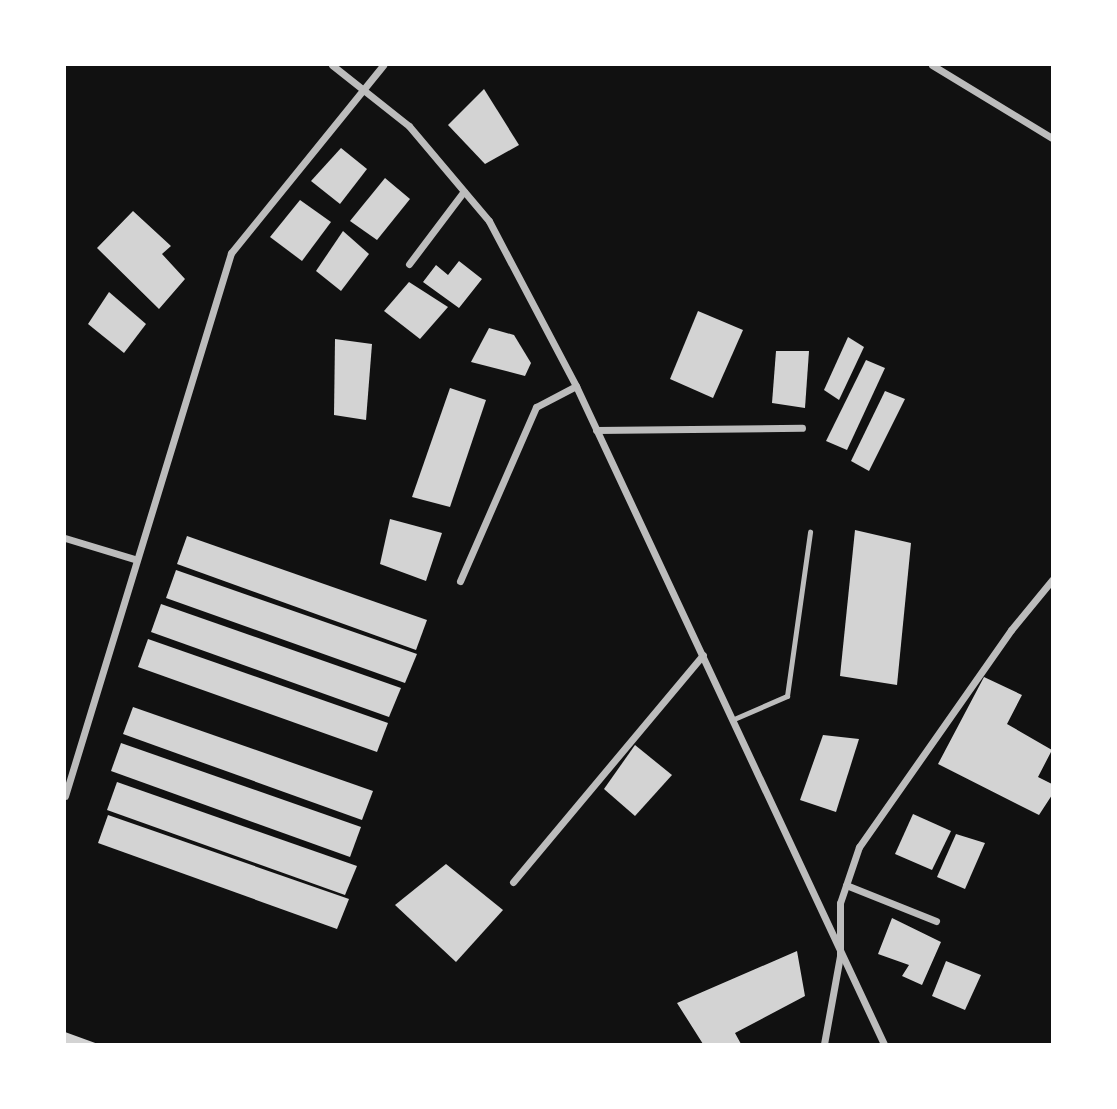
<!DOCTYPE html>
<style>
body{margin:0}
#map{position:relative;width:1117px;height:1109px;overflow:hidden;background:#111;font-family:Karla,sans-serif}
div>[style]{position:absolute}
.building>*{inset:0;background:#d3d3d3}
.service>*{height:5px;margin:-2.5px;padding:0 2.5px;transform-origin:2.5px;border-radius:2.5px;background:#bcbcbc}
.minor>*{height:7px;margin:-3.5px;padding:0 3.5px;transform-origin:3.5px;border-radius:3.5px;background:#bcbcbc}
span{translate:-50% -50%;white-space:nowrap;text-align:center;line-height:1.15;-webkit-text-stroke:7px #fff;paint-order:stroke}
.frame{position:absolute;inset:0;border:66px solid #fff;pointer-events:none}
</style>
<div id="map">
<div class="building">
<div style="clip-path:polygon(484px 89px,519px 145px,485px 164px,448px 125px)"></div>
<div style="clip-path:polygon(341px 148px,367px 169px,340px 204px,311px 181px)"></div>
<div style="clip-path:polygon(385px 178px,410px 199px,377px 240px,350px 221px)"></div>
<div style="clip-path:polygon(300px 200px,331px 222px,302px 261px,270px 237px)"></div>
<div style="clip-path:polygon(133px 211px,171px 246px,162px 254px,185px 279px,159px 309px,97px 248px)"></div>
<div style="clip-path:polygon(343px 231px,369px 254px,341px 291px,316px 271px)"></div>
<div style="clip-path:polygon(459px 261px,482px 279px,459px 308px,423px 282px,436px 265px,448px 275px)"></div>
<div style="clip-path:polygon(409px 282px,448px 307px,420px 339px,384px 311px)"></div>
<div style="clip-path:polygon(109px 292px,146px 324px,124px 353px,88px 324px)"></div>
<div style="clip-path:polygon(698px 311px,743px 330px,713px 398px,670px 379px)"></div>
<div style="clip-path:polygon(489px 328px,514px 335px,531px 363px,525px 376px,471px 362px)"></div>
<div style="clip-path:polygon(848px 337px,864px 347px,839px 400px,824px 390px)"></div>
<div style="clip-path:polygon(335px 339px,372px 344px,366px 420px,334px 415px)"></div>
<div style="clip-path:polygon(776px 351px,809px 351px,805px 408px,772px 403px)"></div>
<div style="clip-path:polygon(866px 360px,885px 368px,847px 450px,826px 441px)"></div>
<div style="clip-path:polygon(450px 388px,486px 400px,450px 507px,412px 497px)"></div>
<div style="clip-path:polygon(885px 391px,905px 399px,869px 471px,851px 461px)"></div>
<div style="clip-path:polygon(390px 519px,442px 533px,426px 581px,380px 564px)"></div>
<div style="clip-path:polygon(855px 530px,911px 543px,897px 685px,840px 676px)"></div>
<div style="clip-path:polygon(187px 536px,427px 620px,416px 650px,177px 564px)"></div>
<div style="clip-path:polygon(176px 570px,417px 654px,405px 683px,166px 598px)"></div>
<div style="clip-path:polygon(161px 604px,401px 688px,389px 717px,151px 632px)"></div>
<div style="clip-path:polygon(148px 639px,388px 723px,377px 752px,138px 667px)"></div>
<div style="clip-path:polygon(984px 677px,1022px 695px,1007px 724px,1052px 750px,1038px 777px,1052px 784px,1052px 795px,1039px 815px,938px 764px)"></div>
<div style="clip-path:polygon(133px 707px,373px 791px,362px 820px,123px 734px)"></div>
<div style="clip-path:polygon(823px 735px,859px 739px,836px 812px,800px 800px)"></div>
<div style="clip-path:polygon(121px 743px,361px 827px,350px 857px,111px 771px)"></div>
<div style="clip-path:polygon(635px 745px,672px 775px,635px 816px,604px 789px)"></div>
<div style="clip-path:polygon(117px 782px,357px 866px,345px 895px,107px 810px)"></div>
<div style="clip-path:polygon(913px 814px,951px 831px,932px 870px,895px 854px)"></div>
<div style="clip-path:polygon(108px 815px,349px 899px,337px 929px,98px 843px)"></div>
<div style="clip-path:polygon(956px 834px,985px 843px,965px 889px,937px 877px)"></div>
<div style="clip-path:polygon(446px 864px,503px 910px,456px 962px,395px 905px)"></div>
<div style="clip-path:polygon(892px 918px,941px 942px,922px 985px,902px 976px,909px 965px,878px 954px)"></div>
<div style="clip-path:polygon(797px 951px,805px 996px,735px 1033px,741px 1044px,703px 1044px,677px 1003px)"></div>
<div style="clip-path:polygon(946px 961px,981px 975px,965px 1010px,932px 996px)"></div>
<div style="clip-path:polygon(65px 1032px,98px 1044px,65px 1044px)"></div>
</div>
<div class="service">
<div style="left:734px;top:719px;width:58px;rotate:-23.5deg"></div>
<div style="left:787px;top:696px;width:166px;rotate:-82deg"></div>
</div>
<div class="minor">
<div style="left:332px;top:65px;width:98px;rotate:38.4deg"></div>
<div style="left:409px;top:126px;width:124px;rotate:49.9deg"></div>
<div style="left:489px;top:221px;width:187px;rotate:62.2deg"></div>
<div style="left:576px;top:386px;width:727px;rotate:64.92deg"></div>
<div style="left:932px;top:65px;width:140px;rotate:31.3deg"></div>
<div style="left:409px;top:264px;width:91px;rotate:-53deg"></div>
<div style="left:596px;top:430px;width:206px;rotate:-0.6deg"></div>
<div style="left:65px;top:538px;width:72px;rotate:16.9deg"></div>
<div style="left:460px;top:581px;width:190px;rotate:-66.4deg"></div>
<div style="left:536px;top:407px;width:45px;rotate:-27.7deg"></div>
<div style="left:65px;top:796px;width:568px;rotate:-73deg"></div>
<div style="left:231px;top:253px;width:242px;rotate:-51deg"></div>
<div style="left:513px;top:882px;width:296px;rotate:-50.1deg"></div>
<div style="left:846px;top:885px;width:97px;rotate:21.8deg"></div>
<div style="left:824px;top:1044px;width:89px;rotate:-79.7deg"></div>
<div style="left:840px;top:956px;width:53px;rotate:-90deg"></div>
<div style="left:840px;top:903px;width:59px;rotate:-71.3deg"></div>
<div style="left:859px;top:847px;width:265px;rotate:-55deg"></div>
<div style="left:1011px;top:630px;width:65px;rotate:-50.6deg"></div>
</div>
<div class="frame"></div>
</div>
